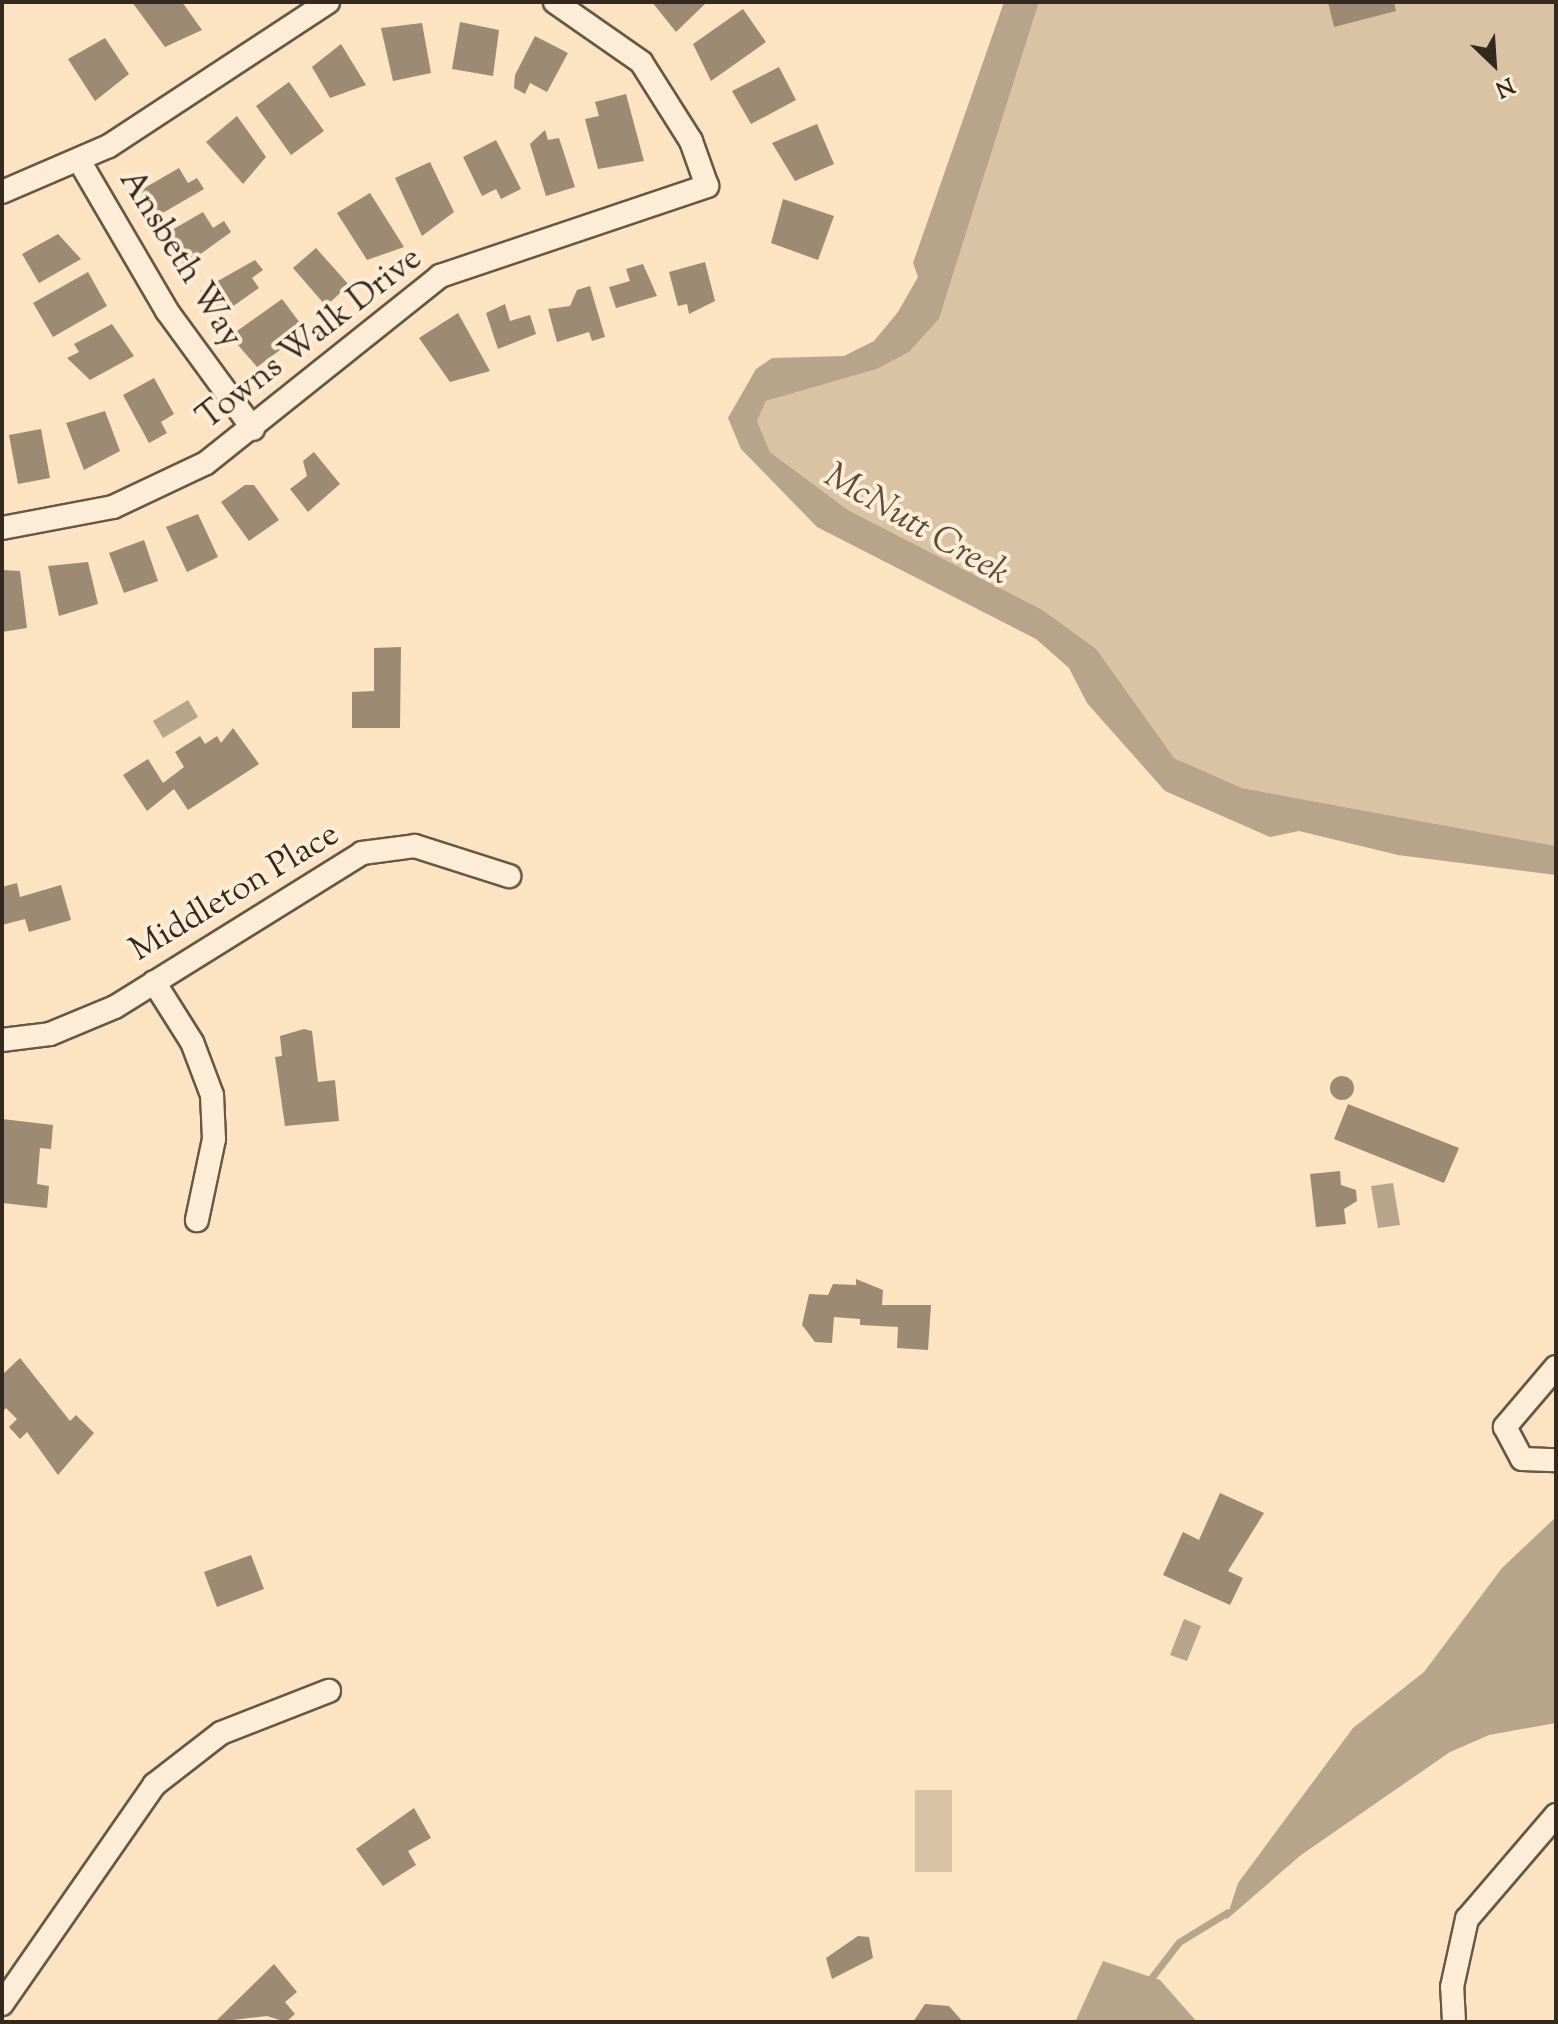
<!DOCTYPE html>
<style>
body{margin:0}
#map{position:relative;width:1558px;height:2024px;overflow:hidden;background:#fce3c1;font-family:"Sorts Mill Goudy",serif}
div>[style]{position:absolute}
.green>*{inset:0;background:#dac3a5}
.water>*{inset:0;background:#b8a48a}
.stream>*{height:7px;margin:-3.5px;padding:0 3.5px;transform-origin:3.5px;border-radius:3.5px;background:#b8a48a}
.building>*{inset:0;background:#9c8a73}
.round{border-radius:50%}
.roads{filter:drop-shadow(2px 0 #665847) drop-shadow(-2px 0 #665847) drop-shadow(0 2px #665847) drop-shadow(0 -2px #665847)}
.street>*{height:22px;margin:-11px;padding:0 11px;transform-origin:11px;border-radius:11px;background:#fdedd7}
span{translate:-50% -50%;white-space:nowrap;text-align:center;line-height:1.15;-webkit-text-stroke:8px #fdedd7;paint-order:stroke}
.street-label{font-size:34px;color:#34291e}
.water-label{font-size:36px;color:#5c4e3e;font-style:italic}
.frame{position:absolute;inset:0;border:4px solid #34291e;pointer-events:none}
.north{position:absolute;left:1454px;top:24px;width:80px;height:80px;-webkit-text-stroke:6px #fdedd7;paint-order:stroke;rotate:155deg;font-size:22px;font-weight:700;line-height:32px;text-align:center;color:#34291e}
.north::after{content:'';display:block;margin:auto;width:28px;height:36px;background:#34291e;clip-path:polygon(50% 0,100% 100%,50% 72%,0 100%)}
</style>
<div id="map">
<div class="green">
<div style="clip-path:polygon(1039px 2px,1556px 2px,1556px 846px,1242px 788px,1174px 758px,1041px 609px,848px 510px,770px 452px,757px 421px,766px 401px,877px 369px,909px 352px,939px 319px)"></div>
<div style="clip-path:polygon(915px 1790px,952px 1790px,952px 1872px,915px 1872px)"></div>
</div>
<div class="water">
<div style="clip-path:polygon(1004px 2px,1039px 2px,939px 319px,909px 352px,877px 369px,766px 401px,757px 421px,770px 452px,848px 510px,1041px 609px,1096px 649px,1174px 758px,1242px 788px,1556px 846px,1556px 875px,1398px 855px,1299px 831px,1270px 837px,1165px 791px,1087px 703px,1069px 668px,1036px 639px,817px 527px,741px 449px,728px 418px,756px 369px,772px 358px,844px 356px,874px 341px,898px 312px,918px 277px,913px 263px)"></div>
<div style="clip-path:polygon(188px 700px,198px 717px,163px 738px,153px 721px)"></div>
<div style="clip-path:polygon(1393px 1183px,1400px 1225px,1378px 1228px,1371px 1186px)"></div>
<div style="clip-path:polygon(1556px 1517px,1556px 1723px,1489px 1735px,1450px 1752px,1301px 1855px,1226px 1920px,1238px 1883px,1353px 1728px,1424px 1672px,1502px 1568px)"></div>
<div style="clip-path:polygon(1184px 1619px,1201px 1626px,1187px 1661px,1170px 1655px)"></div>
<div style="clip-path:polygon(1103px 1961px,1160px 1980px,1197px 2022px,1075px 2022px)"></div>
</div>
<div class="stream">
<div style="left:1152px;top:1977px;width:44px;rotate:-52.4deg"></div>
<div style="left:1179px;top:1942px;width:57px;rotate:-31.5deg"></div>
</div>
<div class="building">
<div style="clip-path:polygon(132px 2px,182px 2px,202px 30px,165px 47px)"></div>
<div style="clip-path:polygon(652px 2px,707px 2px,676px 32px)"></div>
<div style="clip-path:polygon(1328px 2px,1394px 2px,1396px 11px,1334px 27px)"></div>
<div style="clip-path:polygon(743px 9px,766px 42px,711px 81px,693px 44px)"></div>
<div style="clip-path:polygon(460px 22px,499px 30px,493px 76px,452px 69px)"></div>
<div style="clip-path:polygon(422px 23px,431px 73px,393px 81px,381px 28px)"></div>
<div style="clip-path:polygon(535px 36px,568px 53px,547px 92px,530px 83px,525px 94px,514px 88px,515px 75px)"></div>
<div style="clip-path:polygon(105px 38px,129px 74px,95px 101px,68px 59px)"></div>
<div style="clip-path:polygon(341px 44px,366px 85px,330px 98px,312px 67px)"></div>
<div style="clip-path:polygon(779px 67px,796px 100px,751px 124px,732px 91px)"></div>
<div style="clip-path:polygon(289px 82px,324px 131px,291px 155px,256px 106px)"></div>
<div style="clip-path:polygon(626px 94px,644px 161px,598px 169px,585px 119px,599px 116px,595px 102px)"></div>
<div style="clip-path:polygon(237px 116px,266px 157px,243px 184px,206px 142px)"></div>
<div style="clip-path:polygon(817px 124px,834px 164px,795px 181px,772px 143px)"></div>
<div style="clip-path:polygon(545px 130px,548px 140px,559px 138px,575px 187px,546px 196px,530px 144px)"></div>
<div style="clip-path:polygon(496px 140px,521px 189px,501px 199px,496px 189px,482px 196px,463px 157px)"></div>
<div style="clip-path:polygon(430px 162px,454px 212px,422px 236px,395px 178px)"></div>
<div style="clip-path:polygon(179px 168px,188px 183px,197px 178px,204px 189px,154px 218px,141px 190px)"></div>
<div style="clip-path:polygon(370px 193px,404px 247px,367px 260px,337px 213px)"></div>
<div style="clip-path:polygon(783px 199px,834px 216px,818px 260px,771px 243px)"></div>
<div style="clip-path:polygon(203px 212px,213px 228px,224px 221px,231px 232px,184px 266px,165px 234px)"></div>
<div style="clip-path:polygon(58px 234px,81px 259px,39px 283px,22px 254px)"></div>
<div style="clip-path:polygon(316px 248px,349px 285px,326px 306px,293px 268px)"></div>
<div style="clip-path:polygon(255px 260px,263px 270px,252px 278px,259px 288px,218px 317px,200px 291px)"></div>
<div style="clip-path:polygon(705px 262px,715px 301px,689px 314px,687px 304px,678px 306px,669px 272px)"></div>
<div style="clip-path:polygon(643px 264px,657px 296px,616px 308px,609px 287px,630px 281px,626px 269px)"></div>
<div style="clip-path:polygon(88px 272px,107px 306px,53px 337px,33px 303px)"></div>
<div style="clip-path:polygon(590px 286px,605px 337px,592px 341px,589px 332px,557px 342px,548px 309px,570px 306px,577px 290px)"></div>
<div style="clip-path:polygon(282px 299px,306px 331px,257px 367px,230px 336px)"></div>
<div style="clip-path:polygon(505px 304px,510px 321px,530px 315px,536px 334px,498px 349px,486px 313px)"></div>
<div style="clip-path:polygon(458px 313px,490px 371px,450px 382px,419px 338px)"></div>
<div style="clip-path:polygon(112px 324px,134px 356px,90px 380px,67px 358px,79px 352px,74px 344px)"></div>
<div style="clip-path:polygon(154px 378px,174px 414px,161px 422px,167px 433px,149px 443px,123px 395px)"></div>
<div style="clip-path:polygon(105px 411px,120px 451px,84px 470px,66px 423px)"></div>
<div style="clip-path:polygon(41px 429px,50px 478px,18px 484px,9px 435px)"></div>
<div style="clip-path:polygon(314px 452px,340px 484px,308px 512px,290px 489px,307px 476px,303px 461px)"></div>
<div style="clip-path:polygon(245px 485px,254px 485px,279px 520px,249px 541px,221px 502px)"></div>
<div style="clip-path:polygon(198px 514px,218px 557px,187px 572px,166px 527px)"></div>
<div style="clip-path:polygon(144px 540px,158px 581px,124px 593px,109px 553px)"></div>
<div style="clip-path:polygon(88px 562px,98px 604px,59px 616px,48px 566px)"></div>
<div style="clip-path:polygon(2px 570px,20px 571px,27px 628px,2px 632px)"></div>
<div style="clip-path:polygon(401px 647px,400px 728px,352px 728px,352px 692px,374px 691px,374px 648px)"></div>
<div style="clip-path:polygon(233px 728px,259px 764px,188px 810px,174px 789px,147px 811px,123px 775px,148px 759px,163px 783px,184px 767px,175px 752px,200px 736px,205px 744px,217px 736px,221px 743px)"></div>
<div style="clip-path:polygon(17px 883px,20px 897px,61px 885px,71px 920px,29px 932px,25px 919px,2px 925px,2px 887px)"></div>
<div style="clip-path:polygon(304px 1029px,312px 1031px,318px 1082px,335px 1080px,339px 1121px,285px 1126px,275px 1057px,282px 1056px,280px 1036px)"></div>
<div class="round" style="left:1330px;top:1076px;width:24px;height:24px"></div>
<div style="clip-path:polygon(1348px 1104px,1459px 1148px,1444px 1183px,1334px 1139px)"></div>
<div style="clip-path:polygon(2px 1119px,53px 1125px,51px 1149px,40px 1148px,37px 1184px,49px 1186px,47px 1208px,2px 1203px)"></div>
<div style="clip-path:polygon(1340px 1171px,1341px 1185px,1356px 1190px,1357px 1201px,1344px 1209px,1346px 1224px,1316px 1227px,1310px 1174px)"></div>
<div style="clip-path:polygon(856px 1279px,883px 1290px,882px 1305px,931px 1305px,928px 1350px,897px 1348px,898px 1327px,860px 1325px,860px 1319px,834px 1317px,832px 1343px,815px 1342px,802px 1325px,809px 1294px,828px 1295px,833px 1284px,856px 1285px)"></div>
<div style="clip-path:polygon(20px 1358px,70px 1421px,76px 1415px,94px 1433px,58px 1475px,27px 1432px,20px 1439px,9px 1427px,17px 1419px,6px 1408px,2px 1413px,2px 1375px)"></div>
<div style="clip-path:polygon(1220px 1493px,1264px 1513px,1228px 1571px,1243px 1578px,1230px 1605px,1163px 1575px,1183px 1532px,1199px 1540px)"></div>
<div style="clip-path:polygon(251px 1555px,264px 1589px,217px 1607px,204px 1572px)"></div>
<div style="clip-path:polygon(414px 1808px,431px 1838px,408px 1851px,416px 1865px,383px 1886px,356px 1849px)"></div>
<div style="clip-path:polygon(858px 1936px,869px 1937px,873px 1958px,832px 1979px,826px 1958px)"></div>
<div style="clip-path:polygon(274px 1964px,297px 1992px,285px 2002px,295px 2014px,286px 2022px,267px 2016px,215px 2022px)"></div>
<div style="clip-path:polygon(925px 2004px,949px 2006px,963px 2022px,913px 2022px)"></div>
</div>
<div class="roads">
<div class="street">
<div style="left:80px;top:162px;width:173px;rotate:59.7deg"></div>
<div style="left:167px;top:311px;width:146px;rotate:53.9deg"></div>
<div style="left:2px;top:192px;width:116px;rotate:-23.3deg"></div>
<div style="left:109px;top:146px;width:262px;rotate:-33.3deg"></div>
<div style="left:2px;top:528px;width:113px;rotate:-10.7deg"></div>
<div style="left:113px;top:507px;width:103px;rotate:-25.3deg"></div>
<div style="left:206px;top:463px;width:300px;rotate:-38.6deg"></div>
<div style="left:440px;top:276px;width:282px;rotate:-18.6deg"></div>
<div style="left:707px;top:186px;width:48px;rotate:-109.6deg"></div>
<div style="left:691px;top:141px;width:93px;rotate:-122.3deg"></div>
<div style="left:641px;top:62px;width:105px;rotate:-145.1deg"></div>
<div style="left:154px;top:982px;width:71px;rotate:57.7deg"></div>
<div style="left:192px;top:1042px;width:57px;rotate:69.3deg"></div>
<div style="left:212px;top:1095px;width:44px;rotate:87.4deg"></div>
<div style="left:214px;top:1139px;width:83px;rotate:101.9deg"></div>
<div style="left:2px;top:1040px;width:48px;rotate:-7.1deg"></div>
<div style="left:50px;top:1034px;width:70px;rotate:-22.6deg"></div>
<div style="left:115px;top:1007px;width:291px;rotate:-31.9deg"></div>
<div style="left:362px;top:853px;width:53px;rotate:-7.5deg"></div>
<div style="left:415px;top:846px;width:99px;rotate:17.7deg"></div>
<div style="left:1556px;top:1367px;width:79px;rotate:130.4deg"></div>
<div style="left:1505px;top:1427px;width:36px;rotate:62deg"></div>
<div style="left:1522px;top:1459px;width:34px;rotate:2deg"></div>
<div style="left:2px;top:2004px;width:267px;rotate:-55.2deg"></div>
<div style="left:154px;top:1785px;width:85px;rotate:-37.8deg"></div>
<div style="left:221px;top:1733px;width:116px;rotate:-21.3deg"></div>
<div style="left:1454px;top:2022px;width:35px;rotate:-93deg"></div>
<div style="left:1452px;top:1987px;width:70px;rotate:-77.6deg"></div>
<div style="left:1467px;top:1919px;width:137px;rotate:-49.4deg"></div>
</div>
</div>
<div class="street-label">
<span style="left:180px;top:259px;rotate:58deg">Ansbeth Way</span>
<span style="left:310px;top:339px;rotate:-38deg">Towns Walk Drive</span>
<span style="left:235px;top:893px;rotate:-31deg">Middleton Place</span>
</div>
<div class="water-label">
<span style="left:916px;top:526px;rotate:30deg">McNutt Creek</span>
</div>
<div class="frame"></div>
<div class="north">N</div>
</div>
